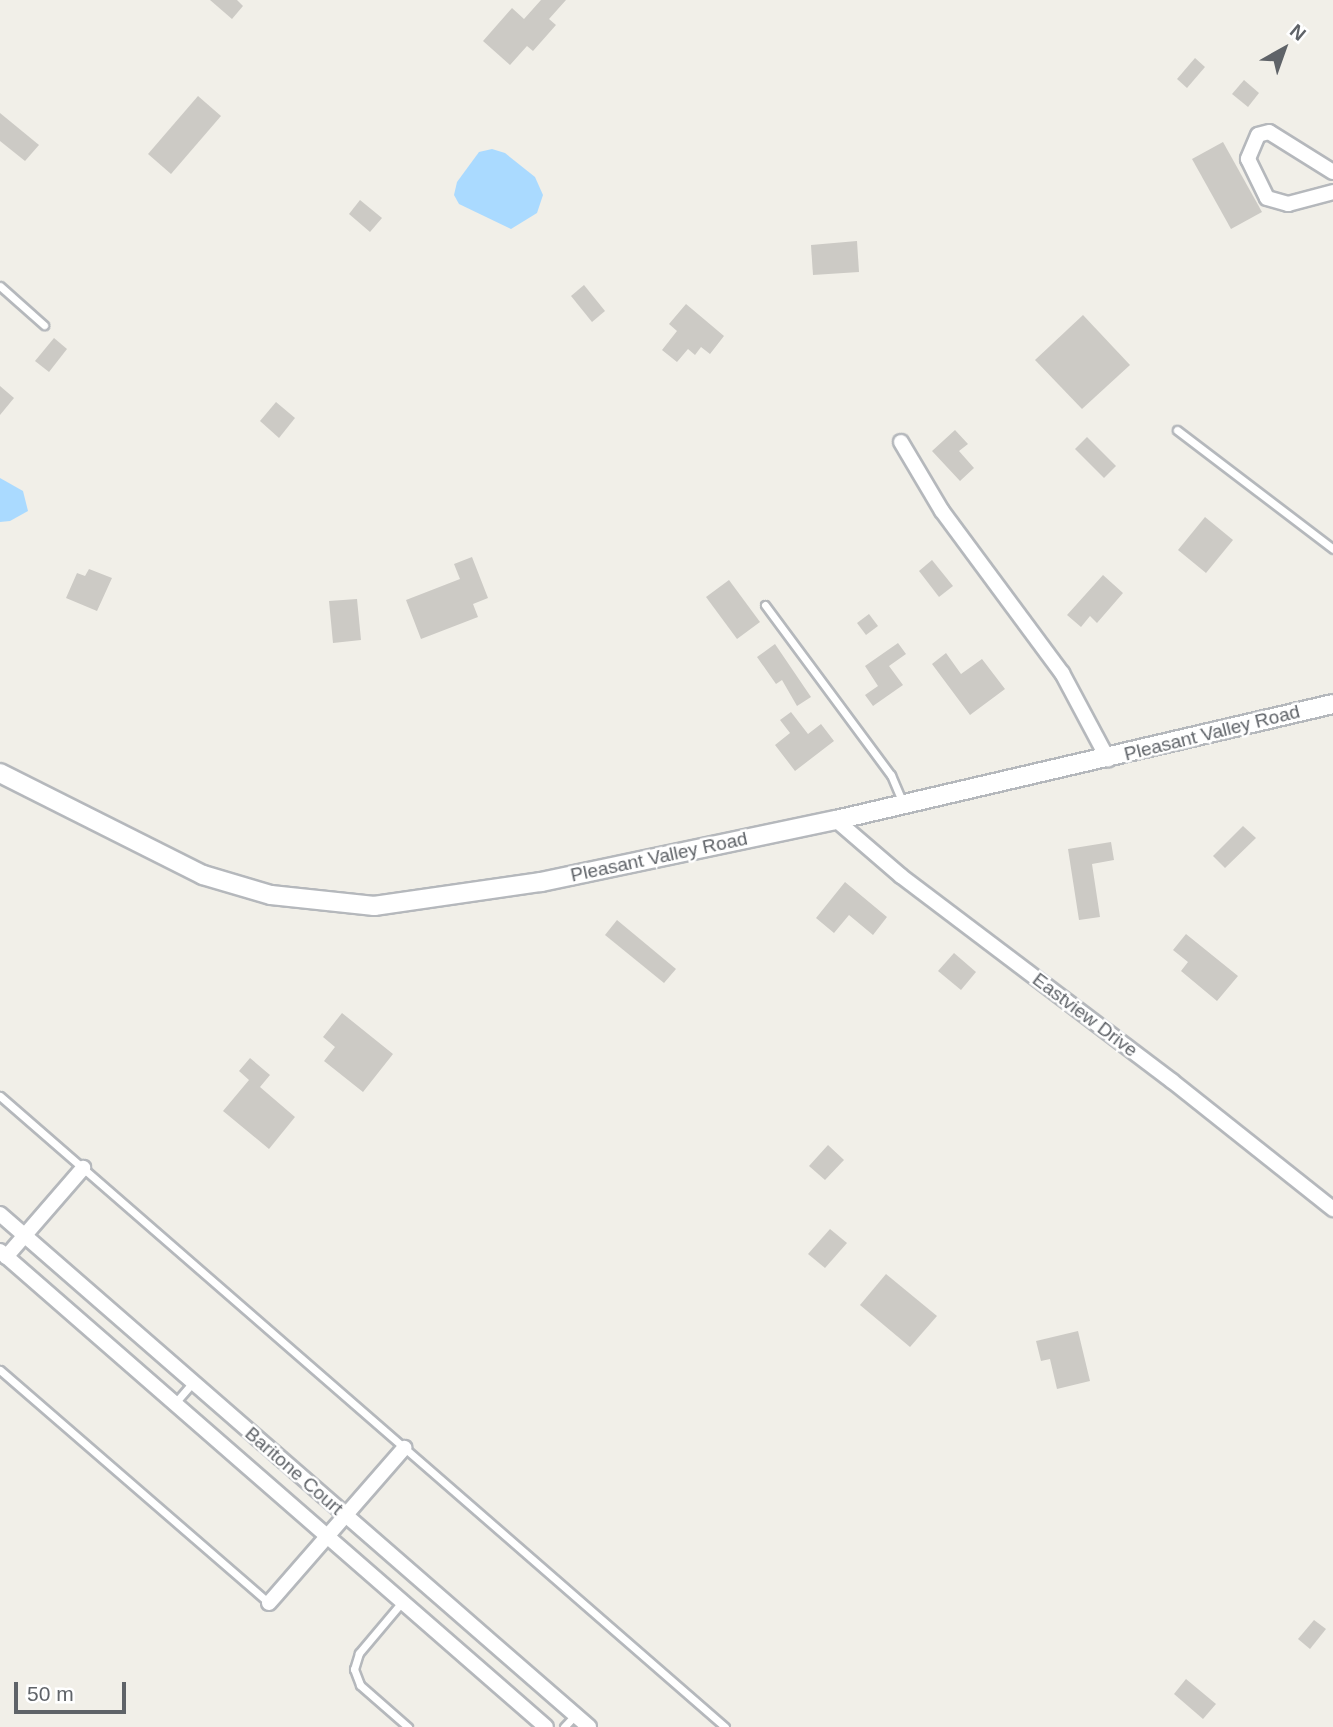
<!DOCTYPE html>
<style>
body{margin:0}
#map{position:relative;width:1333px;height:1727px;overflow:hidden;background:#f1efe8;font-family:Arial,sans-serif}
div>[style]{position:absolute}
.water>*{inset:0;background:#aadaff}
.building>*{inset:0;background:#cccac5}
.roads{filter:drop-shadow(2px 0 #b5b8bc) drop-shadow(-2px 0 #b5b8bc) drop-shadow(0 2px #b5b8bc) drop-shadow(0 -2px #b5b8bc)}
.service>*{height:7px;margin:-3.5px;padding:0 3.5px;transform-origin:3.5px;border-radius:3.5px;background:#fff}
.minor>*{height:14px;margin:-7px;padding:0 7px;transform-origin:7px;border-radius:7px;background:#fff}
.tertiary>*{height:18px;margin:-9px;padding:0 9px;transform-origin:9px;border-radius:9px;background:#fff}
span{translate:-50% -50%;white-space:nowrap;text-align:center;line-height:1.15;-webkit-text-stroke:5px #fff;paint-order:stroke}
.street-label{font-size:19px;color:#5f6368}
.north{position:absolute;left:1249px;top:14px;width:70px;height:70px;-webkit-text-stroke:5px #fff;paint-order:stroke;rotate:40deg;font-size:19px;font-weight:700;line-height:28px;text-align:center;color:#5f6368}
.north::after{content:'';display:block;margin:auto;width:24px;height:32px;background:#5f6368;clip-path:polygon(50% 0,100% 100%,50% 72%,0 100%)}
.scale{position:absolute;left:14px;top:1682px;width:112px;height:32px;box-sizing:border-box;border:4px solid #5f6368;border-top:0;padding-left:9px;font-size:21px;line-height:24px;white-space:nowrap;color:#5f6368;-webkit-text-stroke:5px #fff;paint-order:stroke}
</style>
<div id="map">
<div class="water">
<div style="clip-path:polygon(492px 149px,505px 153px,535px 177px,543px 195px,537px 213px,511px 229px,459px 204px,454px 195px,457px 182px,479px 152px)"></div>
<div style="clip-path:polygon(0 478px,23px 491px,28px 511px,10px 521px,0 522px)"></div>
</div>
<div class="building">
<div style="clip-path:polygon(210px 0,237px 0,243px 6px,232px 19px)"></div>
<div style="clip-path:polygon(541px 0,566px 0,549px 19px,556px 25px,533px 51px,527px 46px,510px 65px,483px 41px,512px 8px,524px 19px)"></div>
<div style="clip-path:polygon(1195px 58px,1205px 67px,1187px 88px,1177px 79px)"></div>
<div style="clip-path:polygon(1244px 80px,1259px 93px,1248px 107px,1232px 94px)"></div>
<div style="clip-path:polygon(198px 96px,221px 116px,171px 174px,148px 154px)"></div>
<div style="clip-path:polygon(0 113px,39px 145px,25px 161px,0 141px)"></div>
<div style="clip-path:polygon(1223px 142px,1262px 212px,1231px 229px,1192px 159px)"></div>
<div style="clip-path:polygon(360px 200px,382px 218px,370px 232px,349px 214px)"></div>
<div style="clip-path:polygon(857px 241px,859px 272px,813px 275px,811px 245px)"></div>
<div style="clip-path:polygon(584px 285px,605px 311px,592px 322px,571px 296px)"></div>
<div style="clip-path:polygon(686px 304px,724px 336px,710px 354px,701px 347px,695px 355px,688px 349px,677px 362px,662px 350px,677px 331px,669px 324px)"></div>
<div style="clip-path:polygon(1083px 315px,1130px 365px,1082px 409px,1035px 360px)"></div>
<div style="clip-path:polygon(54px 338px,67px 349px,49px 372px,35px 361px)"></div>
<div style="clip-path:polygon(0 386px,14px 398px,0 415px)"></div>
<div style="clip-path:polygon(276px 402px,295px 418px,279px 438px,260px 421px)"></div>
<div style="clip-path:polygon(955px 430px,968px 444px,959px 451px,974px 468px,960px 481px,932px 451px)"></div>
<div style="clip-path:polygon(1087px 437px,1116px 466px,1104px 478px,1075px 449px)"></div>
<div style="clip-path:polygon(1205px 517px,1233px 540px,1206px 573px,1178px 550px)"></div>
<div style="clip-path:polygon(472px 557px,488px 598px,473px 604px,478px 617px,421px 639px,406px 600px,460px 579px,454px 564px)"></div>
<div style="clip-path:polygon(932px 560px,953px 586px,939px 597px,919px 571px)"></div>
<div style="clip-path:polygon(89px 569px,112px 578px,97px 611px,66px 598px,77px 573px,85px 576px)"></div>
<div style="clip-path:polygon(1103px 575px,1123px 593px,1097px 623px,1090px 616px,1081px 627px,1067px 615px)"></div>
<div style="clip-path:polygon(729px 580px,760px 622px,737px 639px,706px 597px)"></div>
<div style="clip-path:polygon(357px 599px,361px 640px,333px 643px,329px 601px)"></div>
<div style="clip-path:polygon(869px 614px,878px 626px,866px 635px,857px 623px)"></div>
<div style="clip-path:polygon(898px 643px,906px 654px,889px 666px,903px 685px,873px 706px,865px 695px,878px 686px,865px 666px)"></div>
<div style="clip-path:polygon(775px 644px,811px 697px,797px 706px,782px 680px,776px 684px,757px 657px)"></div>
<div style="clip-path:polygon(946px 653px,961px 674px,982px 659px,1005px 689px,970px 715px,932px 664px)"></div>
<div style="clip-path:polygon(791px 712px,808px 734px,821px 724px,834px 741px,795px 771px,775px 745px,790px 733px,780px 720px)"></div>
<div style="clip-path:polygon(1243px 826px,1256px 838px,1225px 868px,1213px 856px)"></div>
<div style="clip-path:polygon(1111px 842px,1114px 860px,1092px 864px,1100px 917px,1079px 920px,1068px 849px)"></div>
<div style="clip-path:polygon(845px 882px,887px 917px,873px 935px,849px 915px,834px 933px,816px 918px)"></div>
<div style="clip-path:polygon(617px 920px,676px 969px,664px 983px,605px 935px)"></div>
<div style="clip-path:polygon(1186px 934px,1238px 976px,1217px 1001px,1181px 971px,1188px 962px,1173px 950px)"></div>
<div style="clip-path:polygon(954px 953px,976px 972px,961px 990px,938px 971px)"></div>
<div style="clip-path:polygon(342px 1013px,393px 1054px,363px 1092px,324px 1061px,335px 1047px,323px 1037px)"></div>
<div style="clip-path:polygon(250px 1058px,270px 1075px,260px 1087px,295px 1117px,269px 1149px,223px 1111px,249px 1080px,239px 1071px)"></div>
<div style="clip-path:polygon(828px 1145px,844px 1160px,825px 1180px,809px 1166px)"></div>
<div style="clip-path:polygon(830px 1229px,847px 1243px,825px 1268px,808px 1254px)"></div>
<div style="clip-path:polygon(886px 1274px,937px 1316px,910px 1347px,860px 1305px)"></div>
<div style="clip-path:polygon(1078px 1331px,1090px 1381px,1057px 1389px,1050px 1359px,1041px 1361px,1036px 1341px)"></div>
<div style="clip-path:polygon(1314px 1620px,1326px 1629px,1310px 1649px,1298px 1639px)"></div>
<div style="clip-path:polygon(1186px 1679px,1216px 1704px,1203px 1719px,1174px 1694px)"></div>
</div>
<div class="roads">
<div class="service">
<div style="left:0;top:286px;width:59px;rotate:41.6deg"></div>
<div style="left:1177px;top:430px;width:196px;rotate:37.3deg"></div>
<div style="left:765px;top:605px;width:212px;rotate:53.5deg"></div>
<div style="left:891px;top:775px;width:33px;rotate:67deg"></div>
<div style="left:0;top:1096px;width:961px;rotate:41.03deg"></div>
<div style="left:0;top:1370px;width:356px;rotate:40.9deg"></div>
<div style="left:175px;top:1403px;width:28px;rotate:-49deg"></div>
<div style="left:402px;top:1602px;width:67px;rotate:130.1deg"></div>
<div style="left:359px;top:1653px;width:17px;rotate:107deg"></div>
<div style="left:354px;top:1669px;width:17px;rotate:69deg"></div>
<div style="left:360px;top:1685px;width:64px;rotate:41.2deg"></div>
<div style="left:564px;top:1727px;width:16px;rotate:-47deg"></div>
</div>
<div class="minor">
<div style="left:1333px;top:172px;width:75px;rotate:-148deg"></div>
<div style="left:1269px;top:132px;width:11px;rotate:165deg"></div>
<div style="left:1258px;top:135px;width:26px;rotate:113deg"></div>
<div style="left:1248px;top:159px;width:43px;rotate:64deg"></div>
<div style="left:1267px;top:198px;width:22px;rotate:16deg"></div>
<div style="left:1288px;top:204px;width:47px;rotate:-14.9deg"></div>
<div style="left:901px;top:442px;width:80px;rotate:59.3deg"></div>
<div style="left:942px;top:511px;width:202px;rotate:53.5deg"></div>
<div style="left:1062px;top:673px;width:98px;rotate:61.9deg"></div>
<div style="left:836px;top:820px;width:86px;rotate:40.7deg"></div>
<div style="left:901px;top:876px;width:340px;rotate:37.1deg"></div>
<div style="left:1172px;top:1081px;width:206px;rotate:38.5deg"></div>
<div style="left:0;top:1214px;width:781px;rotate:41.05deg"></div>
<div style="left:0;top:1251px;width:724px;rotate:41.08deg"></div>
<div style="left:6px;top:1257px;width:118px;rotate:-49.1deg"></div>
<div style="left:269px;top:1603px;width:206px;rotate:-48.9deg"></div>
</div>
<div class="tertiary">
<div style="left:0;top:773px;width:227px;rotate:26.7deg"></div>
<div style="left:203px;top:875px;width:71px;rotate:16.4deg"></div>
<div style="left:271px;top:895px;width:104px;rotate:6.1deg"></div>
<div style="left:374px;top:906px;width:169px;rotate:-8.2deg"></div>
<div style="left:541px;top:882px;width:301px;rotate:-11.9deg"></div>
<div style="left:836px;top:820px;width:510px;rotate:-13.14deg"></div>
</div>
</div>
<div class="street-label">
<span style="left:1212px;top:733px;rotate:-14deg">Pleasant Valley Road</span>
<span style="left:659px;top:857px;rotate:-12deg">Pleasant Valley Road</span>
<span style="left:1085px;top:1015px;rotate:37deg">Eastview Drive</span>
<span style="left:294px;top:1471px;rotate:41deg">Baritone Court</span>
</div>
<div class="north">N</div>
<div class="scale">50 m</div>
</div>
